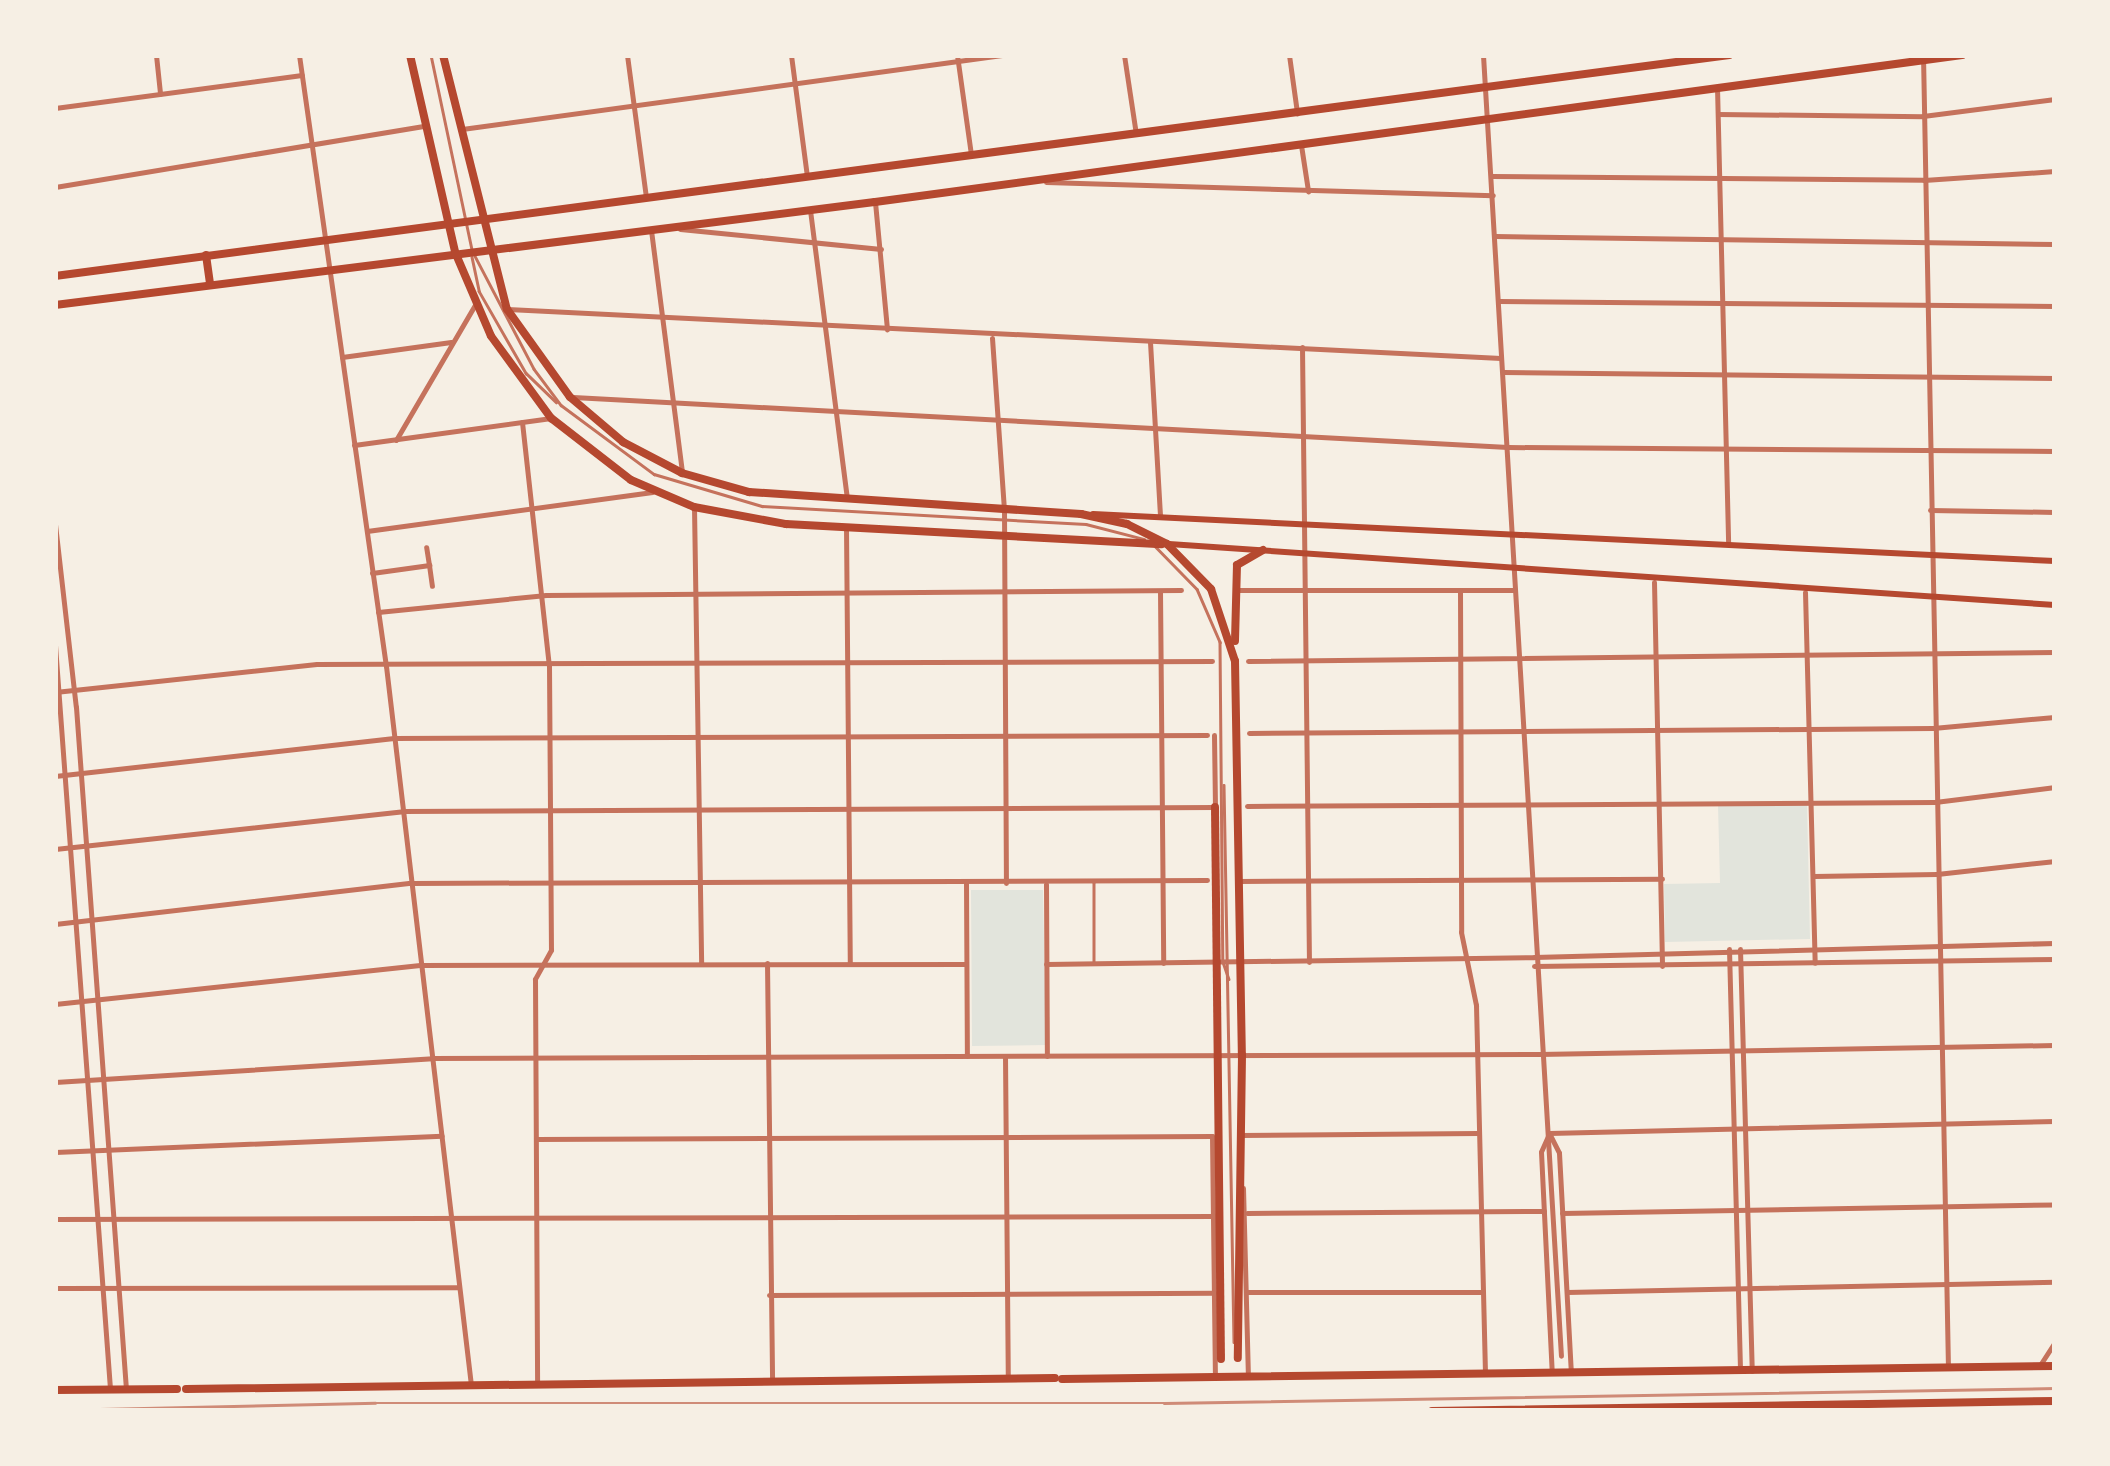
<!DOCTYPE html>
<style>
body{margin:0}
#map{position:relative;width:2110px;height:1466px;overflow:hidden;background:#f6efe4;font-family:"Source Sans 3",sans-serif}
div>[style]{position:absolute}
.green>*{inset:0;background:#e2e4dc}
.service>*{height:2.5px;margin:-1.25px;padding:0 1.25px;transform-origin:1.25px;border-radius:1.25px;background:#c5725c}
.minor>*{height:5px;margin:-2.5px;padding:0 2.5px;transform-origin:2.5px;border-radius:2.5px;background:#c5725c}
.tertiary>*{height:5px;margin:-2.5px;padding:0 2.5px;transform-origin:2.5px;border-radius:2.5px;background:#c5725c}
.secondary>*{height:6px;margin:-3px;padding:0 3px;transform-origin:3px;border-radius:3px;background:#b5482f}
.primary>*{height:8px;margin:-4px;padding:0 4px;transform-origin:4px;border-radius:4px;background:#b5482f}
.trunk>*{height:8px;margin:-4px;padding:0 4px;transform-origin:4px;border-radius:4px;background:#b5482f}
.rail>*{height:2.5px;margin:-1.25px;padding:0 1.25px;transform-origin:1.25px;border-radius:1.25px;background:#cf8b77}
span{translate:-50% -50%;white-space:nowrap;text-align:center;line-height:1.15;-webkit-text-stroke:10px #f6efe4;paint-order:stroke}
.frame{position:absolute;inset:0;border:58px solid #f6efe4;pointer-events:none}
</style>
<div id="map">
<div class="green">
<div style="clip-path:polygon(1807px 804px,1810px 939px,1665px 942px,1664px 884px,1720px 883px,1718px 806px)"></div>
<div style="clip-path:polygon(971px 890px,1043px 890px,1046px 1045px,972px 1046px)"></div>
</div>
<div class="service">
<div style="left:431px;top:55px;width:198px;rotate:78.1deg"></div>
<div style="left:475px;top:256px;width:127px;rotate:62.4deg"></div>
<div style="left:534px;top:369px;width:45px;rotate:53.1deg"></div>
<div style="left:561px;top:405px;width:116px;rotate:36.6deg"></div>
<div style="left:654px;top:474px;width:113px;rotate:16.5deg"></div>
<div style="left:762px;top:506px;width:324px;rotate:3.2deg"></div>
<div style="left:1086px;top:524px;width:60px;rotate:14.5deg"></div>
<div style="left:472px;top:257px;width:35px;rotate:78deg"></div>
<div style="left:479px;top:291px;width:95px;rotate:60.2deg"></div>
<div style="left:526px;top:373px;width:42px;rotate:44deg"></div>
<div style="left:1155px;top:546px;width:60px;rotate:45.7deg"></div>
<div style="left:1197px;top:589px;width:58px;rotate:66.5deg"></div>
<div style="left:1220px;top:642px;width:320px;rotate:89.5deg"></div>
<div style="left:1223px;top:962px;width:18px;rotate:71deg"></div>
<div style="left:1224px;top:785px;width:557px;rotate:88.97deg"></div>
<div style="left:1094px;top:883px;width:79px;rotate:90deg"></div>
</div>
<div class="minor">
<div style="left:156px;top:55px;width:39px;rotate:84deg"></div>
<div style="left:627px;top:55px;width:144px;rotate:82.4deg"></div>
<div style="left:791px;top:55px;width:122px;rotate:82.5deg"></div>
<div style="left:957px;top:55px;width:101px;rotate:82deg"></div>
<div style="left:1124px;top:55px;width:80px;rotate:81.4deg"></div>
<div style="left:1289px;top:55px;width:59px;rotate:82.1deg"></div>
<div style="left:1923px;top:55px;width:1311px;rotate:88.91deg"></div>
<div style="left:1717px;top:87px;width:456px;rotate:88.6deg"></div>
<div style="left:55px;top:108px;width:249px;rotate:-7.6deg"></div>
<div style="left:1718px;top:114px;width:205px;rotate:0.6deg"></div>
<div style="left:1923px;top:116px;width:133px;rotate:-7.3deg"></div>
<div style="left:462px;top:129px;width:545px;rotate:-7.8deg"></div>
<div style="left:1301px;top:145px;width:47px;rotate:81.3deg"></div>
<div style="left:1492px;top:176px;width:432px;rotate:0.5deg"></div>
<div style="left:1924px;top:180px;width:131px;rotate:-3.9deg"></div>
<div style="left:1046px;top:182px;width:447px;rotate:1.7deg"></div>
<div style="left:55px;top:187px;width:375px;rotate:-9.4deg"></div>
<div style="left:875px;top:202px;width:128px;rotate:84.6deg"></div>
<div style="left:810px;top:210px;width:291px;rotate:82.7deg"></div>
<div style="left:680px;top:229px;width:202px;rotate:5.7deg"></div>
<div style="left:651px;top:230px;width:245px;rotate:82.7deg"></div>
<div style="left:1495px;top:236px;width:560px;rotate:0.82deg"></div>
<div style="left:1499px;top:301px;width:556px;rotate:0.52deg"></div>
<div style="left:507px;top:309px;width:995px;rotate:2.82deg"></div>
<div style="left:992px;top:338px;width:172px;rotate:86deg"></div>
<div style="left:1004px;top:510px;width:373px;rotate:89.7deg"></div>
<div style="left:1150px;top:342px;width:174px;rotate:86.7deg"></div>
<div style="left:1302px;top:347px;width:615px;rotate:89.35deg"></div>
<div style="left:342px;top:357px;width:110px;rotate:-7.8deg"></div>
<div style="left:1503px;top:372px;width:552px;rotate:0.62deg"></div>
<div style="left:573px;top:397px;width:936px;rotate:3.06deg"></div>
<div style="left:1508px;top:447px;width:547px;rotate:0.42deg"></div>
<div style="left:522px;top:422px;width:245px;rotate:83.7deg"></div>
<div style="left:549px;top:666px;width:284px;rotate:89.6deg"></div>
<div style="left:551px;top:950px;width:33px;rotate:119deg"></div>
<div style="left:535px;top:979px;width:405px;rotate:89.7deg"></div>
<div style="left:396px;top:440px;width:156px;rotate:-59.7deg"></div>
<div style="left:354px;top:445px;width:199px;rotate:-7.8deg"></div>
<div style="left:694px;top:507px;width:456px;rotate:89.1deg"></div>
<div style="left:1930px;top:510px;width:125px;rotate:0.9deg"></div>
<div style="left:846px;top:527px;width:436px;rotate:89.5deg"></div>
<div style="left:367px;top:531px;width:288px;rotate:-7.8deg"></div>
<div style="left:429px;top:565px;width:21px;rotate:82deg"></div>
<div style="left:372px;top:573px;width:58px;rotate:-8deg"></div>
<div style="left:429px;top:565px;width:18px;rotate:-99deg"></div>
<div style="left:1654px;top:582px;width:384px;rotate:88.8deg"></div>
<div style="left:1238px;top:590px;width:275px"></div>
<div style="left:1460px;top:590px;width:342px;rotate:89.8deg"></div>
<div style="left:1461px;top:932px;width:75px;rotate:78.4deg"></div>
<div style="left:1476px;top:1005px;width:369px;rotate:88.6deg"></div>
<div style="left:1160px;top:591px;width:372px;rotate:89.5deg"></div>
<div style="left:1805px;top:592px;width:371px;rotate:88.5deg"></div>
<div style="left:378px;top:612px;width:169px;rotate:-5.8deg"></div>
<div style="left:546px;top:595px;width:635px;rotate:-0.45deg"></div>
<div style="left:1248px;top:661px;width:807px;rotate:-0.64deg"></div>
<div style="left:55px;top:692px;width:263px;rotate:-6.1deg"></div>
<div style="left:317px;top:664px;width:895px;rotate:-0.19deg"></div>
<div style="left:1249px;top:733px;width:684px;rotate:-0.42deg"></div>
<div style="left:1933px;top:728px;width:122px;rotate:-5.2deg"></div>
<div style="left:55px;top:776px;width:341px;rotate:-6.4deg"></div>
<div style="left:394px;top:738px;width:813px;rotate:-0.21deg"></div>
<div style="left:1247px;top:806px;width:688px;rotate:-0.33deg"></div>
<div style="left:1935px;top:802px;width:121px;rotate:-7.1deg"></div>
<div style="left:55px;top:849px;width:350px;rotate:-6.2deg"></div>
<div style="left:403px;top:811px;width:812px;rotate:-0.28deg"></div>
<div style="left:1215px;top:807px;width:72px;rotate:-90.8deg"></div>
<div style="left:1814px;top:876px;width:123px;rotate:-0.9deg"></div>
<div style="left:1937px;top:874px;width:119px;rotate:-6.3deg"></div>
<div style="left:1239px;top:881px;width:423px;rotate:-0.3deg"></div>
<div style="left:966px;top:883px;width:173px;rotate:89.7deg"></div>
<div style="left:1046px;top:884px;width:172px;rotate:89.7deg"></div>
<div style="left:55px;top:924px;width:358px;rotate:-6.6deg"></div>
<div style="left:411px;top:883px;width:796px;rotate:-0.22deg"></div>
<div style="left:1729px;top:949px;width:422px;rotate:88.5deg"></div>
<div style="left:1740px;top:949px;width:422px;rotate:88.4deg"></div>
<div style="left:767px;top:963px;width:417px;rotate:89.3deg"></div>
<div style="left:1046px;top:964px;width:488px;rotate:-0.8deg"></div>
<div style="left:421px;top:965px;width:545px;rotate:-0.11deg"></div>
<div style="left:1005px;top:1056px;width:322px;rotate:89.5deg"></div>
<div style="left:55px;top:1082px;width:378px;rotate:-3.6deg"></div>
<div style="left:432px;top:1058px;width:1107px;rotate:-0.21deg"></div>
<div style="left:1539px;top:1054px;width:516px;rotate:-1deg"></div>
<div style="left:1549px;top:1133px;width:506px;rotate:-1.36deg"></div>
<div style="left:1549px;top:1133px;width:22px;rotate:63deg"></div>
<div style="left:1559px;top:1153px;width:219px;rotate:86.9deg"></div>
<div style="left:1241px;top:1135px;width:237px;rotate:-0.5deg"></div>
<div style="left:1548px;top:1136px;width:17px;rotate:114deg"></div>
<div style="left:1541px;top:1152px;width:221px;rotate:87.2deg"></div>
<div style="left:536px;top:1139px;width:676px;rotate:-0.25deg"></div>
<div style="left:1212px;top:1136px;width:240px;rotate:89.3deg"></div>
<div style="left:55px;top:1152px;width:387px;rotate:-2.4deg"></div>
<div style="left:1243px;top:1188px;width:189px;rotate:88.5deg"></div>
<div style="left:1247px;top:1213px;width:297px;rotate:-0.4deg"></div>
<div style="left:1562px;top:1213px;width:493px;rotate:-1deg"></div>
<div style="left:55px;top:1219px;width:1159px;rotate:-0.15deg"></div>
<div style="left:55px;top:1288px;width:404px;rotate:-0.1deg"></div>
<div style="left:1248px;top:1292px;width:235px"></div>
<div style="left:1567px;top:1292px;width:488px;rotate:-1.2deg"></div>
<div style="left:769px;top:1295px;width:445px;rotate:-0.3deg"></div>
</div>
<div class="tertiary">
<div style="left:299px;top:55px;width:617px;rotate:81.9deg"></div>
<div style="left:386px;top:666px;width:724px;rotate:83.26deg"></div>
<div style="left:1483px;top:55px;width:1303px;rotate:86.57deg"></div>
<div style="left:55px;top:524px;width:184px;rotate:83.5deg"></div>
<div style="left:76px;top:707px;width:684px;rotate:85.81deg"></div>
<div style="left:55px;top:645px;width:746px;rotate:85.77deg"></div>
<div style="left:1534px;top:957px;width:521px;rotate:-1.54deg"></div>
<div style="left:1534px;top:966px;width:521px;rotate:-0.77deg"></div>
<div style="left:55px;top:1004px;width:367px;rotate:-6.1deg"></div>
<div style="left:2040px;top:1365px;width:27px;rotate:-57deg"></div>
</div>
<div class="secondary">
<div style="left:1093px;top:514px;width:963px;rotate:2.8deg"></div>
<div style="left:1169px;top:544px;width:888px;rotate:3.94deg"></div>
</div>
<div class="primary">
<div style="left:410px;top:55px;width:202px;rotate:77.1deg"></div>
<div style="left:455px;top:252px;width:91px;rotate:66.8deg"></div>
<div style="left:491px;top:336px;width:102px;rotate:53.8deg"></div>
<div style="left:551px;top:418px;width:101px;rotate:37.8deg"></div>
<div style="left:631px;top:480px;width:69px;rotate:23.2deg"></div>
<div style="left:694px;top:507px;width:94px;rotate:10.5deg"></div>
<div style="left:786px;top:524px;width:376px;rotate:3.1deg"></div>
<div style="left:443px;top:55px;width:262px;rotate:75.9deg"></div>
<div style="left:507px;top:309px;width:108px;rotate:54.4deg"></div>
<div style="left:570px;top:397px;width:70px;rotate:40.3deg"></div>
<div style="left:623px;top:442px;width:67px;rotate:27.7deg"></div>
<div style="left:682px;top:473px;width:70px;rotate:15.8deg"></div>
<div style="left:749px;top:492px;width:333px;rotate:3.8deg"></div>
<div style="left:1081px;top:514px;width:47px;rotate:12.3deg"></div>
<div style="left:1127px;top:524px;width:45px;rotate:26.6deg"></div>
<div style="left:1167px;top:544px;width:63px;rotate:45.6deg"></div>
<div style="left:1211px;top:589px;width:76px;rotate:71.6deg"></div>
<div style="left:1235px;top:661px;width:394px;rotate:89deg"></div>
<div style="left:1242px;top:1055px;width:303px;rotate:90.8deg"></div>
<div style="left:206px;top:255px;width:29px;rotate:82deg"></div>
<div style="left:55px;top:276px;width:1689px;rotate:-7.52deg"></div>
<div style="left:55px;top:305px;width:826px;rotate:-7.16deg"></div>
<div style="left:875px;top:202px;width:1097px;rotate:-7.7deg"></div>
<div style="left:1235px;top:641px;width:76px;rotate:-88.5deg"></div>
<div style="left:1237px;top:565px;width:30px;rotate:-30deg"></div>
<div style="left:1215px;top:807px;width:552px;rotate:89.38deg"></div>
</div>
<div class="trunk">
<div style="left:1062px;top:1379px;width:993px;rotate:-0.75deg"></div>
<div style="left:186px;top:1389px;width:869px;rotate:-0.73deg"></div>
<div style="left:55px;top:1390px;width:122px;rotate:-0.5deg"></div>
<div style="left:1432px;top:1411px;width:623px;rotate:-0.92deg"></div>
</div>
<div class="rail">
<div style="left:55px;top:1410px;width:320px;rotate:-1.3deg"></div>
<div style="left:375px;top:1403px;width:789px"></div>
<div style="left:1164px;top:1403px;width:891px;rotate:-0.96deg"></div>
</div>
<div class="frame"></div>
</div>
